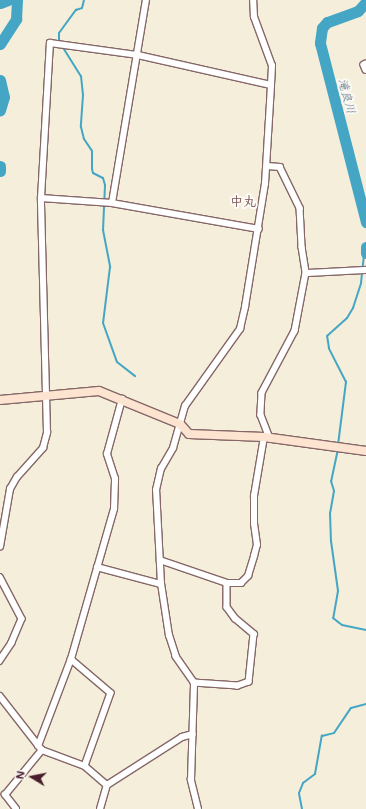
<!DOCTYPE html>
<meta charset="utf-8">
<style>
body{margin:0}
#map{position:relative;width:366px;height:809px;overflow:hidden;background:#f4eeda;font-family:Mali,"Klee One",sans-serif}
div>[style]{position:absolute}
.stream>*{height:2px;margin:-1px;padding:0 1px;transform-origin:1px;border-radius:1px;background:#44a6c4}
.river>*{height:11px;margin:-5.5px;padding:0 5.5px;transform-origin:5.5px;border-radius:5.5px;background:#44a6c4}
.roads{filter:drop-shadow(1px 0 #866768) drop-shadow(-1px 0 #866768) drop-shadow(0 1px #866768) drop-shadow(0 -1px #866768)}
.street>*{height:5.5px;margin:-2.75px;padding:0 2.75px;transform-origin:2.75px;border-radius:2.75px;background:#fff}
.secondary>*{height:8px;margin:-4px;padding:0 4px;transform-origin:4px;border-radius:4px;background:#fde4d1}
span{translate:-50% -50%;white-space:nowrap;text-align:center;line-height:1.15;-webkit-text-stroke:4px #fdfcf7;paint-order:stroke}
.water-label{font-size:12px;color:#475c70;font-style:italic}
.quarter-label{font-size:13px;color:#7e5054;font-weight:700}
.north{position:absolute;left:12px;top:757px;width:40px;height:40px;-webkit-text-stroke:3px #fdfcf7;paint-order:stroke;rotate:280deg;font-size:11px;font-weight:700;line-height:16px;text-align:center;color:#4a1f2b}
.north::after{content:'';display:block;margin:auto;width:14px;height:18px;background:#4a1f2b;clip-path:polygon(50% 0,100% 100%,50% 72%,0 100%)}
</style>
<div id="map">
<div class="stream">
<div style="left:59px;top:43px;width:10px;rotate:-90deg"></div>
<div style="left:59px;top:33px;width:29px;rotate:-54deg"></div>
<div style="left:76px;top:10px;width:6px;rotate:-18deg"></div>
<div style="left:82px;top:8px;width:8px;rotate:-76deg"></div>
<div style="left:62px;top:46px;width:36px;rotate:58deg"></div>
<div style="left:81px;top:76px;width:19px;rotate:84deg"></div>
<div style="left:83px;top:95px;width:32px;rotate:94deg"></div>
<div style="left:81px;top:127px;width:12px;rotate:76deg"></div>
<div style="left:84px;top:139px;width:14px;rotate:56deg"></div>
<div style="left:92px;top:151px;width:18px;rotate:90deg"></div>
<div style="left:92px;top:169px;width:4px;rotate:76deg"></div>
<div style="left:93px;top:173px;width:11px;rotate:27deg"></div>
<div style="left:103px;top:178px;width:7px;rotate:74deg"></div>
<div style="left:105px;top:185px;width:45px;rotate:92.5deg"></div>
<div style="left:103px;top:230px;width:38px;rotate:79deg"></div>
<div style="left:110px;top:267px;width:56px;rotate:97.1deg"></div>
<div style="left:103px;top:323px;width:41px;rotate:70.3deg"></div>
<div style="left:117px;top:362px;width:23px;rotate:38deg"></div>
<div style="left:338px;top:445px;width:64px;rotate:-82.8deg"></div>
<div style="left:346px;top:382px;width:38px;rotate:-117deg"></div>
<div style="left:329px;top:348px;width:12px;rotate:-99deg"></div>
<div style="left:327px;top:336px;width:27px;rotate:-42deg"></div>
<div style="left:347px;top:318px;width:12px;rotate:-59deg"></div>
<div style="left:353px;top:308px;width:26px;rotate:-72deg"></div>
<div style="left:361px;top:283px;width:30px;rotate:-84deg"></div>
<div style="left:338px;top:449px;width:33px;rotate:102deg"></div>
<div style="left:331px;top:481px;width:10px;rotate:73deg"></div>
<div style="left:334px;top:491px;width:22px;rotate:100deg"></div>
<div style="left:330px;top:513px;width:28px;rotate:88deg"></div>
<div style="left:331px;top:541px;width:50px;rotate:82deg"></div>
<div style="left:338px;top:591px;width:27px;rotate:100deg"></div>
<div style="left:333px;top:618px;width:11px;rotate:38deg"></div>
<div style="left:342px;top:625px;width:25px;rotate:12deg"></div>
<div style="left:302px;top:809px;width:16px;rotate:-101deg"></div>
<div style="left:299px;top:793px;width:11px;rotate:-68deg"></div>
<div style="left:303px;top:783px;width:15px;rotate:-37deg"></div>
<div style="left:315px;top:774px;width:39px;rotate:-80deg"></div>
<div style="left:322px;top:736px;width:12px;rotate:-14deg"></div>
<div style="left:334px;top:733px;width:30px;rotate:-56deg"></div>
<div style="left:351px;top:708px;width:16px;rotate:-15deg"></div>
</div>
<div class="river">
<div style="left:366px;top:2px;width:12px;rotate:132deg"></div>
<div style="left:358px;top:11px;width:33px;rotate:160deg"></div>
<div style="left:327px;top:22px;width:8px;rotate:130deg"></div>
<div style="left:322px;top:28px;width:15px;rotate:98deg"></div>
<div style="left:320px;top:43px;width:185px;rotate:75.6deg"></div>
<div style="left:0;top:3px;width:9px;rotate:-21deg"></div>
<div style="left:0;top:44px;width:30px;rotate:-57deg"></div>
<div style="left:16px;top:19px;width:19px;rotate:-87deg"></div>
<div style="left:0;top:80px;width:17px;rotate:77deg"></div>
<div style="left:4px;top:97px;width:14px;rotate:107deg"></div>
<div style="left:0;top:166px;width:5px;rotate:90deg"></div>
<div style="left:366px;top:247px;width:6px;rotate:90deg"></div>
</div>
<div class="roads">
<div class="street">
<div style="left:366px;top:64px;width:2px;rotate:153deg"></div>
<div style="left:364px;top:65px;width:5px;rotate:68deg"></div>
<div style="left:267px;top:166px;width:13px;rotate:4deg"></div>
<div style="left:280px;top:167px;width:46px;rotate:64deg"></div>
<div style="left:300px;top:208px;width:39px;rotate:87deg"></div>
<div style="left:302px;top:247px;width:26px;rotate:81deg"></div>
<div style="left:306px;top:273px;width:59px;rotate:100.7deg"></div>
<div style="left:295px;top:331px;width:70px;rotate:118deg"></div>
<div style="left:262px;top:393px;width:22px;rotate:93deg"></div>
<div style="left:261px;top:415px;width:25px;rotate:69deg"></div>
<div style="left:41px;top:198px;width:71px;rotate:4deg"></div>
<div style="left:112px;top:203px;width:149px;rotate:10deg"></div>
<div style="left:112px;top:203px;width:206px;rotate:-80.5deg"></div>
<div style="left:306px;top:273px;width:60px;rotate:-2.9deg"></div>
<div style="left:0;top:547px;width:59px;rotate:-80.2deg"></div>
<div style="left:10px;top:489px;width:14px;rotate:-60deg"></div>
<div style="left:17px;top:477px;width:39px;rotate:-48deg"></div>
<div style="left:43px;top:448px;width:16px;rotate:-75deg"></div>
<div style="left:47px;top:433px;width:235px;rotate:-91.5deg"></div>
<div style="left:41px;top:198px;width:155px;rotate:-86.7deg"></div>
<div style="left:50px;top:43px;width:89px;rotate:7.8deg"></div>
<div style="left:138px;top:55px;width:136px;rotate:12.7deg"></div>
<div style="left:160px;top:560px;width:71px;rotate:18.9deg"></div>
<div style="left:227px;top:583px;width:24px;rotate:90deg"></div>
<div style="left:227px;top:607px;width:14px;rotate:54deg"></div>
<div style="left:235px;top:618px;width:25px;rotate:40deg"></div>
<div style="left:254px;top:634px;width:48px;rotate:95.9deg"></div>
<div style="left:249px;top:682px;width:12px;rotate:160deg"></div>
<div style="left:238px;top:686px;width:44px;rotate:-176.1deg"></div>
<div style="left:97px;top:567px;width:66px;rotate:14.9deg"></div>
<div style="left:0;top:577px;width:47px;rotate:62.4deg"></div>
<div style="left:22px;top:619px;width:26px;rotate:113deg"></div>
<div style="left:12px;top:643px;width:22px;rotate:124deg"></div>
<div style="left:227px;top:583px;width:14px"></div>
<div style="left:241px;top:583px;width:10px;rotate:-45deg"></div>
<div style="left:248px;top:576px;width:21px;rotate:-73deg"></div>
<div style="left:254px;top:556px;width:11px;rotate:-75deg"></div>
<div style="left:257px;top:545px;width:21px;rotate:-98deg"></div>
<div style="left:254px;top:524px;width:28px;rotate:-90deg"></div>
<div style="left:254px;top:496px;width:60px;rotate:-80.4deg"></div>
<div style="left:71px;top:659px;width:52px;rotate:40.4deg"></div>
<div style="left:111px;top:693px;width:77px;rotate:109.6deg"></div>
<div style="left:0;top:696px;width:68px;rotate:52.1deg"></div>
<div style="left:42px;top:750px;width:46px;rotate:20.4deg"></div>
<div style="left:85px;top:766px;width:29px;rotate:41deg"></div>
<div style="left:38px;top:746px;width:93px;rotate:-69.2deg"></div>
<div style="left:71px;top:659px;width:156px;rotate:-74deg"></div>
<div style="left:114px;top:509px;width:30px;rotate:-88deg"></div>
<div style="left:115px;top:479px;width:26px;rotate:-108deg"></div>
<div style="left:107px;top:454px;width:57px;rotate:-74.7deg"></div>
<div style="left:16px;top:809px;width:18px;rotate:-128deg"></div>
<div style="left:5px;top:795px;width:58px;rotate:-50.6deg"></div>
<div style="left:100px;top:809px;width:25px;rotate:-74deg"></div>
<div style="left:107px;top:785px;width:89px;rotate:-32.6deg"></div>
<div style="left:182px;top:737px;width:11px;rotate:-15deg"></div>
<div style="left:198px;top:809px;width:30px;rotate:-104deg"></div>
<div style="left:191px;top:780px;width:97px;rotate:-88.2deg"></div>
<div style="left:194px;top:683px;width:32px;rotate:-125deg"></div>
<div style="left:176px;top:657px;width:22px;rotate:-108deg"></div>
<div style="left:169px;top:636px;width:53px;rotate:-98.7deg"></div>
<div style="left:161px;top:584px;width:94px;rotate:-93deg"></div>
<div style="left:156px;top:490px;width:22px;rotate:-77deg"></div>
<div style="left:161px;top:469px;width:24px;rotate:-60deg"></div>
<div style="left:173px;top:448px;width:44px;rotate:-74.1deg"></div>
<div style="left:185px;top:406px;width:95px;rotate:-54.5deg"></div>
<div style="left:240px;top:329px;width:23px;rotate:-77deg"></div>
<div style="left:245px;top:307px;width:125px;rotate:-80.8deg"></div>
<div style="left:265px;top:184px;width:99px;rotate:-86.5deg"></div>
<div style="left:271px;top:85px;width:19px;rotate:-87deg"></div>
<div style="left:272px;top:66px;width:52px;rotate:-110.2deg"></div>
<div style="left:254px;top:17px;width:17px;rotate:-93deg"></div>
</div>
<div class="secondary">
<div style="left:0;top:400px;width:99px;rotate:-5.2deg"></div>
<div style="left:99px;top:391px;width:87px;rotate:22.2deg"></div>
<div style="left:180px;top:424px;width:13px;rotate:48deg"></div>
<div style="left:189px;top:434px;width:75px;rotate:2.3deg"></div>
<div style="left:264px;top:437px;width:103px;rotate:7.8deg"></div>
</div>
</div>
<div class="water-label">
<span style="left:347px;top:96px;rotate:75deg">滝良川</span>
</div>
<div class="quarter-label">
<span style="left:243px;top:201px">中丸</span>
</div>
<div class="north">N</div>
</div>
